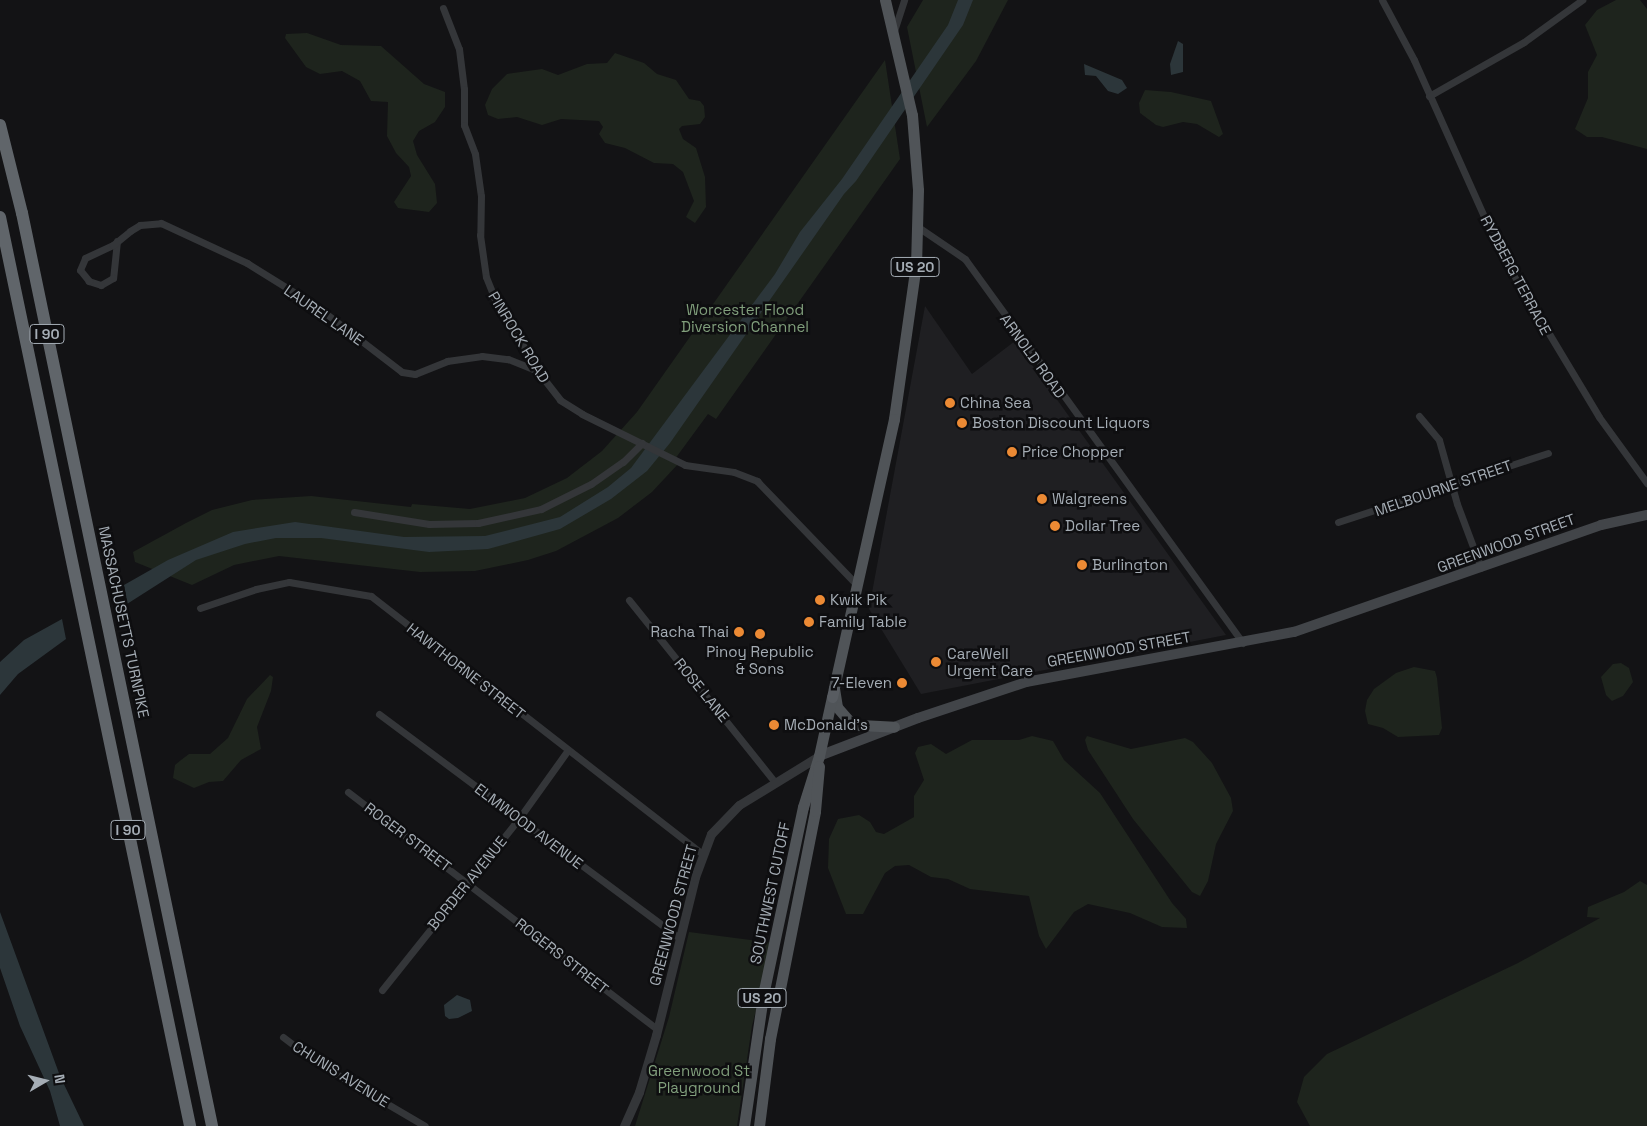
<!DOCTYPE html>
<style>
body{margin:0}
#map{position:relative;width:1647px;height:1126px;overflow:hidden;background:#131315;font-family:"Space Grotesk",sans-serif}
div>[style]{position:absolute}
.built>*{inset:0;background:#1f1f22}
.green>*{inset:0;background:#1e241d}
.water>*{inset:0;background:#2c363a}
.minor>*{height:7px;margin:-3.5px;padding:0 3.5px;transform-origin:3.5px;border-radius:3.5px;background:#343639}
.tertiary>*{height:9px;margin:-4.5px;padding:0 4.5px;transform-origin:4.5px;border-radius:4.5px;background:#343639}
.secondary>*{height:10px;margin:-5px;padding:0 5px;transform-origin:5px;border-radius:5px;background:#424549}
.primary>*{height:11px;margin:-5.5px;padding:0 5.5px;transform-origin:5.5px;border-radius:5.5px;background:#505458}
.trunk>*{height:11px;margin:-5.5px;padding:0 5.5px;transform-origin:5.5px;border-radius:5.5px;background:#585c61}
.motorway>*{height:12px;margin:-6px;padding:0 6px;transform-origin:6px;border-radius:6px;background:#60656a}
.dots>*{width:14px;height:14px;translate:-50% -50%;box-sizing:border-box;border:2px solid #0e0e10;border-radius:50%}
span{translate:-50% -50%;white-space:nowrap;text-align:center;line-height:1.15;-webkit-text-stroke:5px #0e0e10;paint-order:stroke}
.shield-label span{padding:1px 4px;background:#0e0e10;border:1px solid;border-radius:4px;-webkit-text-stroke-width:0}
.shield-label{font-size:14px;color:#a5adb5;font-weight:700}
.street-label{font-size:15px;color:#a5adb5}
.park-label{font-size:15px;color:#819f7c}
.poi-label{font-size:15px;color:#a5adb5}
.left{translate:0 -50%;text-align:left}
.right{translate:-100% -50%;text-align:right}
.north{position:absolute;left:20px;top:1056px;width:50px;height:50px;-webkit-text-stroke:4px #0e0e10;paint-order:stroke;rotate:82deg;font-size:14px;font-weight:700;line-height:20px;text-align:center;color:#a5adb5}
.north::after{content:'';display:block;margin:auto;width:18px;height:22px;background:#a5adb5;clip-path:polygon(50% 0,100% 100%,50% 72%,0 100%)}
</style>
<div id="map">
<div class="built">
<div style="clip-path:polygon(925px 306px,972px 374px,1015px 341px,1226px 635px,921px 694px,869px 609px)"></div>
</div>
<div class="green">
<div style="clip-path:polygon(923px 0,1008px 0,976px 61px,927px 127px,907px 27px)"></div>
<div style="clip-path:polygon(1616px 0,1640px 0,1647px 9px,1647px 149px,1602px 137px,1587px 137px,1575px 129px,1588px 98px,1588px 72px,1597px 55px,1585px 25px,1597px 10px)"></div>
<div style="clip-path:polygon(307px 33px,341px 45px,381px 46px,424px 84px,445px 92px,445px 107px,435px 122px,419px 131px,413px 141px,417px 155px,435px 184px,437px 203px,429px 212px,398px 208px,394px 202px,411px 176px,409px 167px,396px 153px,387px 136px,388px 102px,371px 101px,360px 81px,342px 71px,320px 74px,306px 67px,285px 38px,286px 34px)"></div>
<div style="clip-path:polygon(615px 53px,644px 63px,657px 74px,676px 80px,689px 99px,700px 101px,704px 106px,705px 117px,700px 124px,682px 126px,679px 129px,683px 139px,696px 148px,705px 177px,706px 207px,695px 223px,686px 217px,694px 201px,683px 172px,673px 164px,654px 163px,625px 148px,605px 143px,599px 134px,603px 127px,599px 121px,561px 119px,542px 125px,517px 117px,498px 119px,488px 115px,485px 105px,492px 89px,507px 74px,542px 69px,558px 75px,587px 64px,607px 63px)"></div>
<div style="clip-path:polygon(885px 60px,900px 159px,716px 419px,708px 414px,675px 459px,679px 463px,652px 492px,618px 518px,556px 551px,528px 560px,475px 571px,420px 572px,279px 556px,234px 565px,192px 585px,135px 562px,133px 552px,186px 523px,212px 510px,252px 500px,311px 496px,411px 507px,412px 504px,470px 509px,525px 498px,567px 478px,602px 451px,637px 412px)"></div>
<div style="clip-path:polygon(1145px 90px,1171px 92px,1211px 101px,1223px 134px,1219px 137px,1197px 124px,1183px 122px,1163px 127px,1156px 125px,1140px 113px,1139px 103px)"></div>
<div style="clip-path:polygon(1621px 663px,1629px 668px,1633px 682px,1623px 696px,1612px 701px,1606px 695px,1601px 677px,1613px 664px)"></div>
<div style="clip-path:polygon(1414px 667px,1435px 671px,1437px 678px,1442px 728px,1439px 735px,1398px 737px,1383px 728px,1368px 724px,1365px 711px,1367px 700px,1374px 689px,1396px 673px)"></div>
<div style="clip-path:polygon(270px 675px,273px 677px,271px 691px,257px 727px,261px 749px,241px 760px,223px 781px,209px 782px,194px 788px,173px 778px,175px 765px,181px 760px,189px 754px,210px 754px,228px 738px,247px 699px)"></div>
<div style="clip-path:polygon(1032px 736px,1053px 741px,1064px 760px,1100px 793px,1172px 903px,1186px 919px,1187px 928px,1162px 927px,1130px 913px,1088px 904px,1074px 912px,1046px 949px,1039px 936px,1029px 896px,970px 889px,948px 879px,931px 877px,909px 865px,895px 866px,885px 873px,863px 914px,846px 914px,828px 868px,829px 839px,838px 819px,859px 815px,870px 822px,876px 832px,884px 834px,914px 817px,914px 796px,924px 780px,915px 753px,918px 747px,931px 744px,946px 754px,972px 740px,1019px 740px)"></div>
<div style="clip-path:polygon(1087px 736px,1131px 749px,1185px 738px,1193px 742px,1212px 763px,1231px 798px,1233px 811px,1216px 844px,1208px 881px,1200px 896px,1192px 892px,1133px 819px,1088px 750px,1085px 740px)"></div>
<div style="clip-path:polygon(1640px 881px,1647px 885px,1647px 1126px,1310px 1126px,1297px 1102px,1304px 1077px,1327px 1054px,1518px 963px,1600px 918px,1587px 917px,1588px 907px,1624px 892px)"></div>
<div style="clip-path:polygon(689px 932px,773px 943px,752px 1026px,737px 1126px,635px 1126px,669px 1017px)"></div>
</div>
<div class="water">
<div style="clip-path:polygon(958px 0,973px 0,963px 25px,856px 181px,844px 194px,670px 443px,647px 471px,611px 499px,560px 529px,488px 549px,429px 552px,321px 538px,276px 538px,245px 544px,196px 560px,127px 604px,124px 585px,168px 560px,233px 532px,295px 522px,404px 537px,485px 536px,560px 517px,608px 487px,631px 468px,775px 274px,800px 232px,842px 179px,948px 25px)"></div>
<div style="clip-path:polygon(1178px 41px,1183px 44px,1183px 72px,1171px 75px,1170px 64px)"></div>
<div style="clip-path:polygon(1084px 64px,1122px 80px,1127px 88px,1118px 94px,1108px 91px,1096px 76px,1085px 75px)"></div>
<div style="clip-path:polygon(62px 619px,66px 639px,18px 674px,0 695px,0 662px,24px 640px)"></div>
<div style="clip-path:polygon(0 912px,60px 1076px,84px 1126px,60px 1126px,50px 1091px,20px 1026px,0 968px)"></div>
<div style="clip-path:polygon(457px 995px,470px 1000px,472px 1011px,458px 1018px,449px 1019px,445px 1016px,444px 1005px)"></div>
</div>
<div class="minor">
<div style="left:1382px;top:0;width:68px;rotate:61.9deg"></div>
<div style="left:1414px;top:60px;width:210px;rotate:65.9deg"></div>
<div style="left:1500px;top:252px;width:192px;rotate:59deg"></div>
<div style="left:1599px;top:417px;width:82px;rotate:54deg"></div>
<div style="left:443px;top:8px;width:44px;rotate:68.7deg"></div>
<div style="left:459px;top:49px;width:40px;rotate:82.9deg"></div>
<div style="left:464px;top:89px;width:36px;rotate:90deg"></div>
<div style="left:464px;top:125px;width:31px;rotate:69deg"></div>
<div style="left:475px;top:154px;width:42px;rotate:81.9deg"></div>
<div style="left:481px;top:196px;width:39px;rotate:91deg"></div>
<div style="left:480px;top:235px;width:42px;rotate:81.9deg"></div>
<div style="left:486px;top:277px;width:22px;rotate:68deg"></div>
<div style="left:494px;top:297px;width:90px;rotate:59.1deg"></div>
<div style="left:540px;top:374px;width:33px;rotate:52deg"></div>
<div style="left:560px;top:400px;width:26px;rotate:32deg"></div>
<div style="left:582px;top:414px;width:115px;rotate:26.3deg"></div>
<div style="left:685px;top:465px;width:49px;rotate:8.1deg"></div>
<div style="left:734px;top:472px;width:25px;rotate:21deg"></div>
<div style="left:757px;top:481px;width:144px;rotate:46.1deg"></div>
<div style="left:894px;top:31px;width:33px;rotate:-72deg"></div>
<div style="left:1429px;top:96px;width:109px;rotate:-29.6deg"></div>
<div style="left:1524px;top:42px;width:72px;rotate:-35.9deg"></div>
<div style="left:918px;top:227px;width:57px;rotate:34.2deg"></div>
<div style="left:965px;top:259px;width:474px;rotate:54.1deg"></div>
<div style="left:117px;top:241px;width:37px;rotate:96deg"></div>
<div style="left:113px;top:278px;width:14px;rotate:150deg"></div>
<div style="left:101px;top:285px;width:13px;rotate:-162deg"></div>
<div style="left:89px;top:281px;width:14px;rotate:-129deg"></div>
<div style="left:80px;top:270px;width:13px;rotate:-67deg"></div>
<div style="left:85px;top:258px;width:31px;rotate:-25deg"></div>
<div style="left:113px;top:245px;width:22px;rotate:-39deg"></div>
<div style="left:130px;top:231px;width:12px;rotate:-31deg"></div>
<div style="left:140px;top:225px;width:21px;rotate:-5deg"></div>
<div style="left:161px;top:223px;width:95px;rotate:24.9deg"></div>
<div style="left:247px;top:263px;width:81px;rotate:31.9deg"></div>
<div style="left:316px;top:306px;width:108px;rotate:37.5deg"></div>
<div style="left:402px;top:372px;width:13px;rotate:9deg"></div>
<div style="left:415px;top:374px;width:35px;rotate:-22deg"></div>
<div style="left:447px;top:361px;width:35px;rotate:-8deg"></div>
<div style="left:482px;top:356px;width:26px;rotate:7deg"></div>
<div style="left:508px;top:359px;width:31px;rotate:22deg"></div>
<div style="left:1419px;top:416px;width:31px;rotate:50deg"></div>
<div style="left:1439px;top:440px;width:66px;rotate:74.3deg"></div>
<div style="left:1457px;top:504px;width:68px;rotate:69.4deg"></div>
<div style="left:354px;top:512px;width:76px;rotate:9.1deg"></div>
<div style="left:429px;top:524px;width:49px;rotate:-1.2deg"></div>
<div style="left:478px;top:523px;width:65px;rotate:-12.5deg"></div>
<div style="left:541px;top:509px;width:56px;rotate:-26.6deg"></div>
<div style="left:591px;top:484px;width:39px;rotate:-35deg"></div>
<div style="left:623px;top:462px;width:27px;rotate:-45deg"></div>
<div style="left:1338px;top:522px;width:221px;rotate:-18.2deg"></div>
<div style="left:629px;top:600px;width:233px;rotate:51.3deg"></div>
<div style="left:200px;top:608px;width:59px;rotate:-18.7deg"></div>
<div style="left:256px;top:589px;width:34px;rotate:-12deg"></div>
<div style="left:289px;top:582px;width:83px;rotate:9.7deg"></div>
<div style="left:371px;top:596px;width:420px;rotate:37.9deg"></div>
<div style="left:379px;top:714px;width:375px;rotate:36.7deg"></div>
<div style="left:348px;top:792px;width:389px;rotate:37.5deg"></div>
<div style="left:382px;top:990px;width:221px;rotate:-51.4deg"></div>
<div style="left:520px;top:817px;width:82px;rotate:-54.4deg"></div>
<div style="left:283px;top:1037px;width:41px;rotate:37.1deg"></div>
<div style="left:316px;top:1062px;width:126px;rotate:30.4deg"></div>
</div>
<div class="tertiary">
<div style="left:624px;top:1126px;width:37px;rotate:-66deg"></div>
<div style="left:639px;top:1092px;width:59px;rotate:-73.4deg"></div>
<div style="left:656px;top:1035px;width:163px;rotate:-76.1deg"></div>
<div style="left:695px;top:877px;width:46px;rotate:-69.6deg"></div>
<div style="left:711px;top:834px;width:40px;rotate:-46deg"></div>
<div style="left:739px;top:805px;width:94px;rotate:-31.5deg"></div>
</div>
<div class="secondary">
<div style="left:819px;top:756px;width:106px;rotate:-21deg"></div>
<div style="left:918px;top:718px;width:114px;rotate:-18.4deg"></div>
<div style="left:1026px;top:682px;width:273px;rotate:-10.6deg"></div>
<div style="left:1294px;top:632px;width:325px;rotate:-19.2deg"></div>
<div style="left:1601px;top:525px;width:47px;rotate:-12.3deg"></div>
</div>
<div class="primary">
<div style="left:885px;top:0;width:118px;rotate:76.8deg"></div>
<div style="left:912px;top:115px;width:75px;rotate:85.4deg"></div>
<div style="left:918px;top:190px;width:74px;rotate:91.5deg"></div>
<div style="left:916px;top:264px;width:157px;rotate:98.1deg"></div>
<div style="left:894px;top:419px;width:276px;rotate:102.6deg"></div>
<div style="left:834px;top:688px;width:19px;rotate:81deg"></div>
<div style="left:837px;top:707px;width:18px;rotate:49deg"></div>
<div style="left:849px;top:721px;width:12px;rotate:20deg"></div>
<div style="left:860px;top:725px;width:34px;rotate:3deg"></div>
<div style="left:744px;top:1126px;width:132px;rotate:-81.7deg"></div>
<div style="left:763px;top:995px;width:192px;rotate:-78deg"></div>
<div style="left:803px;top:807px;width:53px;rotate:-72.6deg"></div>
<div style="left:819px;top:756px;width:60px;rotate:-77.6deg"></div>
<div style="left:759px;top:1126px;width:88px;rotate:-82.8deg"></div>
<div style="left:770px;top:1039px;width:232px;rotate:-78.8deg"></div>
<div style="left:815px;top:811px;width:45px;rotate:-84.9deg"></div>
</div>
<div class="trunk">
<div style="left:832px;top:697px;width:9px;rotate:-77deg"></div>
</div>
<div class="motorway">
<div style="left:0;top:125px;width:91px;rotate:76deg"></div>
<div style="left:22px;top:213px;width:933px;rotate:78.24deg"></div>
<div style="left:0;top:217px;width:929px;rotate:78.19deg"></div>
</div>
<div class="dots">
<div style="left:950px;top:403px;background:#ec8a34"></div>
<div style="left:962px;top:423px;background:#ec8a34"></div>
<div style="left:1012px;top:452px;background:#ec8a34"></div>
<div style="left:1042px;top:499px;background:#ec8a34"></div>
<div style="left:1055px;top:526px;background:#ec8a34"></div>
<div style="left:1082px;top:565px;background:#ec8a34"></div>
<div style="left:820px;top:600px;background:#ec8a34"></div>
<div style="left:809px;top:622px;background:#ec8a34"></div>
<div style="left:739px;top:632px;background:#ec8a34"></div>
<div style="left:760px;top:634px;background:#ec8a34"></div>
<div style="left:936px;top:662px;background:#ec8a34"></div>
<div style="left:902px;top:683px;background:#ec8a34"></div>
<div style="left:774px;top:725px;background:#ec8a34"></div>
</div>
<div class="shield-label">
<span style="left:915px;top:267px">US 20</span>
<span style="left:47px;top:334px">I 90</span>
<span style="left:128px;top:830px">I 90</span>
<span style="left:762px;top:998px">US 20</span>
</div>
<div class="street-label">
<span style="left:1516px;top:275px;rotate:62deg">RYDBERG TERRACE</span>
<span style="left:324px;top:315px;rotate:35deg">LAUREL LANE</span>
<span style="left:519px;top:337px;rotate:59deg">PINROCK ROAD</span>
<span style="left:1033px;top:356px;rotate:54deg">ARNOLD ROAD</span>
<span style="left:1443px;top:488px;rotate:-19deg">MELBOURNE STREET</span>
<span style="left:1506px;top:543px;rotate:-20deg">GREENWOOD STREET</span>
<span style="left:124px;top:622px;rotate:78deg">MASSACHUSETTS TURNPIKE</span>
<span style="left:1119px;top:649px;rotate:-10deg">GREENWOOD STREET</span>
<span style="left:466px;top:671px;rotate:38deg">HAWTHORNE STREET</span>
<span style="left:702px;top:690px;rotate:51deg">ROSE LANE</span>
<span style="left:529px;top:826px;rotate:37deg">ELMWOOD AVENUE</span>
<span style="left:408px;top:837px;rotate:37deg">ROGER STREET</span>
<span style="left:467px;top:883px;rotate:-51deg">BORDER AVENUE</span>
<span style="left:770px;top:893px;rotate:-78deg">SOUTHWEST CUTOFF</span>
<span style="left:673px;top:915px;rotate:-75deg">GREENWOOD STREET</span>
<span style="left:562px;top:956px;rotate:38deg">ROGERS STREET</span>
<span style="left:341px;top:1074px;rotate:32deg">CHUNIS AVENUE</span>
</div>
<div class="park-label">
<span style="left:745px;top:318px">Worcester Flood<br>Diversion Channel</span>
<span style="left:699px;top:1079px">Greenwood St<br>Playground</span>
</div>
<div class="poi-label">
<span class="left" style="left:960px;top:403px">China Sea</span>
<span class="left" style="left:972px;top:423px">Boston Discount Liquors</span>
<span class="left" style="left:1022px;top:452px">Price Chopper</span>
<span class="left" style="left:1052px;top:499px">Walgreens</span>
<span class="left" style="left:1065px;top:526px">Dollar Tree</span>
<span class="left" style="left:1092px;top:565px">Burlington</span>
<span class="left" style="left:830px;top:600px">Kwik Pik</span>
<span class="left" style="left:819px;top:622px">Family Table</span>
<span class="right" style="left:729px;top:632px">Racha Thai</span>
<span style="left:760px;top:660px">Pinoy Republic<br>&amp; Sons</span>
<span class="left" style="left:947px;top:662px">CareWell<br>Urgent Care</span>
<span class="right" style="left:892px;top:683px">7-Eleven</span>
<span class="left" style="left:784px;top:725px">McDonald's</span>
</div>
<div class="north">N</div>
</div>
